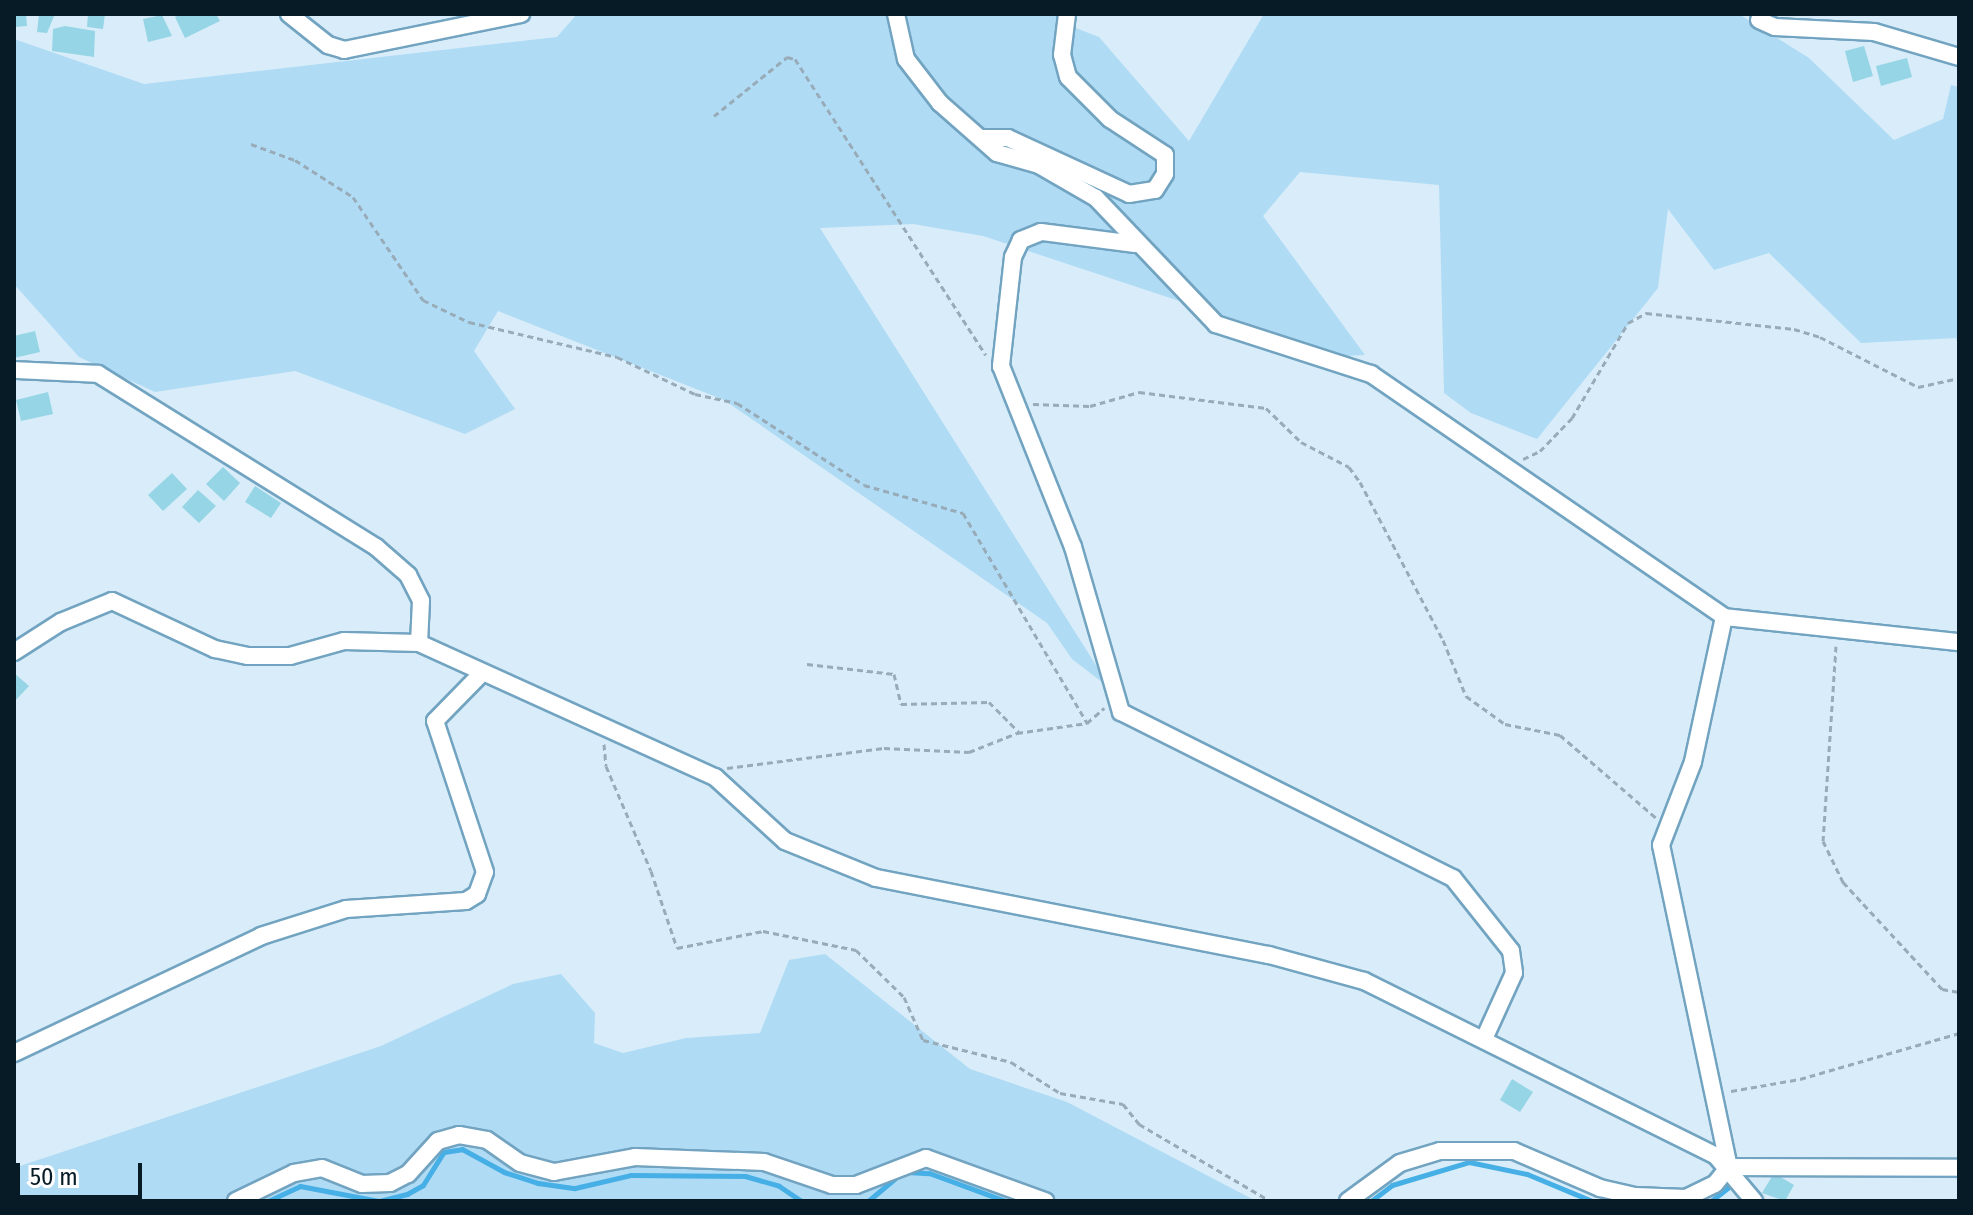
<!DOCTYPE html>
<style>
body{margin:0}
#map{position:relative;width:1973px;height:1215px;overflow:hidden;background:#d8edf9;font-family:"Fira Sans Condensed",sans-serif}
div>[style]{position:absolute}
.green>*{inset:0;background:#b0dbf5}
.stream>*{height:5px;margin:-2.5px;padding:0 2.5px;transform-origin:2.5px;border-radius:2.5px;background:#46afe5}
.building>*{inset:0;background:#95d5e5}
.path>*{height:3px;margin-top:-1.5px;transform-origin:0;background:repeating-linear-gradient(90deg,#97acb8 0 6px,transparent 0 10px)}
.roads{filter:drop-shadow(2px 0 #72a4c1) drop-shadow(-2px 0 #72a4c1) drop-shadow(0 2px #72a4c1) drop-shadow(0 -2px #72a4c1)}
.minor>*{height:16px;margin:-8px;padding:0 8px;transform-origin:8px;border-radius:8px;background:#fff}
span{translate:-50% -50%;white-space:nowrap;text-align:center;line-height:1.15;-webkit-text-stroke:6px #fff;paint-order:stroke}
.frame{position:absolute;inset:0;border:16px solid #061b26;pointer-events:none}
.scale{position:absolute;left:16px;top:1163px;width:126px;height:36px;box-sizing:border-box;border:4px solid #061b26;border-top:0;padding-left:10px;font-size:24px;line-height:28px;white-space:nowrap;color:#061b26;-webkit-text-stroke:6px #fff;paint-order:stroke}
</style>
<div id="map">
<div class="green">
<div style="clip-path:polygon(577px 14px,1066px 14px,1063px 23px,1099px 37px,1189px 141px,1264px 14px,1739px 14px,1809px 58px,1894px 140px,1943px 119px,1951px 85px,1959px 87px,1959px 347px,1956px 338px,1861px 343px,1769px 253px,1714px 270px,1668px 209px,1658px 288px,1537px 439px,1471px 413px,1444px 393px,1439px 185px,1300px 172px,1263px 216px,1365px 355px,1345px 356px,983px 236px,913px 224px,820px 228px,1111px 689px,1072px 659px,1047px 623px,724px 400px,498px 311px,474px 351px,515px 409px,465px 434px,295px 371px,155px 392px,79px 357px,14px 284px,14px 39px,144px 84px,557px 37px)"></div>
<div style="clip-path:polygon(825px 954px,970px 1069px,1067px 1102px,1256px 1201px,14px 1201px,14px 1168px,381px 1046px,513px 984px,561px 974px,595px 1013px,594px 1043px,623px 1053px,686px 1038px,760px 1033px,789px 960px)"></div>
</div>
<div class="stream">
<div style="left:907px;top:1172px;width:22px;rotate:3deg"></div>
<div style="left:929px;top:1173px;width:81px;rotate:20.2deg"></div>
<div style="left:268px;top:1201px;width:35px;rotate:-25deg"></div>
<div style="left:300px;top:1186px;width:80px;rotate:10.8deg"></div>
<div style="left:379px;top:1201px;width:29px;rotate:-14deg"></div>
<div style="left:407px;top:1194px;width:18px;rotate:-29deg"></div>
<div style="left:423px;top:1185px;width:39px;rotate:-58deg"></div>
<div style="left:444px;top:1152px;width:18px;rotate:-9deg"></div>
<div style="left:462px;top:1149px;width:48px;rotate:28.7deg"></div>
<div style="left:504px;top:1172px;width:36px;rotate:18deg"></div>
<div style="left:538px;top:1183px;width:37px;rotate:8deg"></div>
<div style="left:575px;top:1188px;width:57px;rotate:-13.1deg"></div>
<div style="left:631px;top:1175px;width:114px;rotate:0.5deg"></div>
<div style="left:745px;top:1176px;width:35px;rotate:16deg"></div>
<div style="left:779px;top:1186px;width:27px;rotate:34deg"></div>
<div style="left:868px;top:1201px;width:35px;rotate:-40deg"></div>
<div style="left:1371px;top:1201px;width:26px;rotate:-37deg"></div>
<div style="left:1392px;top:1185px;width:80px;rotate:-16.6deg"></div>
<div style="left:1469px;top:1162px;width:59px;rotate:11.7deg"></div>
<div style="left:1527px;top:1174px;width:70px;rotate:22.6deg"></div>
<div style="left:1711px;top:1201px;width:23px;rotate:-38deg"></div>
</div>
<div class="building">
<div style="clip-path:polygon(14px 14px,26px 14px,27px 26px,14px 27px)"></div>
<div style="clip-path:polygon(39px 14px,55px 14px,47px 33px,37px 32px)"></div>
<div style="clip-path:polygon(88px 14px,105px 14px,103px 29px,87px 27px)"></div>
<div style="clip-path:polygon(181px 14px,216px 14px,220px 21px,185px 38px,175px 17px)"></div>
<div style="clip-path:polygon(162px 15px,172px 36px,148px 42px,143px 19px)"></div>
<div style="clip-path:polygon(65px 26px,95px 31px,94px 57px,52px 51px,53px 29px)"></div>
<div style="clip-path:polygon(1864px 46px,1873px 76px,1853px 82px,1845px 51px)"></div>
<div style="clip-path:polygon(1907px 58px,1912px 77px,1881px 86px,1876px 66px)"></div>
<div style="clip-path:polygon(35px 331px,40px 352px,14px 358px,14px 336px)"></div>
<div style="clip-path:polygon(48px 392px,53px 414px,21px 421px,16px 400px)"></div>
<div style="clip-path:polygon(223px 467px,240px 483px,224px 501px,206px 484px)"></div>
<div style="clip-path:polygon(172px 473px,187px 489px,163px 511px,148px 495px)"></div>
<div style="clip-path:polygon(255px 486px,281px 503px,271px 518px,245px 502px)"></div>
<div style="clip-path:polygon(198px 490px,216px 506px,199px 523px,182px 507px)"></div>
<div style="clip-path:polygon(14px 673px,29px 686px,14px 702px)"></div>
<div style="clip-path:polygon(1512px 1079px,1533px 1092px,1520px 1112px,1500px 1100px)"></div>
<div style="clip-path:polygon(1774px 1173px,1794px 1185px,1785px 1201px,1762px 1193px)"></div>
</div>
<div class="path">
<div style="left:714px;top:116px;width:94px;rotate:-38.9deg"></div>
<div style="left:787px;top:57px;width:8px;rotate:14deg"></div>
<div style="left:795px;top:59px;width:352px;rotate:57.2deg"></div>
<div style="left:251px;top:144px;width:47px;rotate:20deg"></div>
<div style="left:295px;top:160px;width:69px;rotate:32.5deg"></div>
<div style="left:353px;top:197px;width:125px;rotate:55.8deg"></div>
<div style="left:423px;top:300px;width:51px;rotate:25.6deg"></div>
<div style="left:469px;top:322px;width:152px;rotate:13.3deg"></div>
<div style="left:617px;top:357px;width:86px;rotate:25.4deg"></div>
<div style="left:695px;top:394px;width:43px;rotate:12.1deg"></div>
<div style="left:737px;top:403px;width:151px;rotate:32.8deg"></div>
<div style="left:864px;top:485px;width:103px;rotate:15.8deg"></div>
<div style="left:963px;top:513px;width:244px;rotate:59.4deg"></div>
<div style="left:1033px;top:404px;width:57px;rotate:2deg"></div>
<div style="left:1090px;top:406px;width:51px;rotate:-15.9deg"></div>
<div style="left:1139px;top:392px;width:128px;rotate:7.2deg"></div>
<div style="left:1266px;top:408px;width:49px;rotate:44.2deg"></div>
<div style="left:1301px;top:442px;width:54px;rotate:27.5deg"></div>
<div style="left:1349px;top:467px;width:19px;rotate:54deg"></div>
<div style="left:1360px;top:482px;width:178px;rotate:62.3deg"></div>
<div style="left:1443px;top:640px;width:61px;rotate:67.7deg"></div>
<div style="left:1466px;top:696px;width:48px;rotate:35.7deg"></div>
<div style="left:1505px;top:724px;width:56px;rotate:11.3deg"></div>
<div style="left:1560px;top:735px;width:127px;rotate:40.8deg"></div>
<div style="left:1523px;top:459px;width:19px;rotate:-25deg"></div>
<div style="left:1540px;top:451px;width:46px;rotate:-45.9deg"></div>
<div style="left:1572px;top:418px;width:110px;rotate:-59.5deg"></div>
<div style="left:1628px;top:323px;width:21px;rotate:-29deg"></div>
<div style="left:1646px;top:313px;width:149px;rotate:6.2deg"></div>
<div style="left:1794px;top:329px;width:27px;rotate:17deg"></div>
<div style="left:1820px;top:337px;width:110px;rotate:27deg"></div>
<div style="left:1918px;top:387px;width:42px;rotate:-12.4deg"></div>
<div style="left:1836px;top:646px;width:195px;rotate:93.8deg"></div>
<div style="left:1823px;top:841px;width:46px;rotate:64deg"></div>
<div style="left:1843px;top:882px;width:146px;rotate:47.2deg"></div>
<div style="left:1942px;top:989px;width:17px;rotate:10deg"></div>
<div style="left:807px;top:664px;width:88px;rotate:6.6deg"></div>
<div style="left:894px;top:674px;width:31px;rotate:77deg"></div>
<div style="left:901px;top:704px;width:88px;rotate:-1.3deg"></div>
<div style="left:989px;top:702px;width:42px;rotate:45deg"></div>
<div style="left:604px;top:744px;width:22px;rotate:85deg"></div>
<div style="left:606px;top:766px;width:114px;rotate:66.8deg"></div>
<div style="left:651px;top:871px;width:81px;rotate:71.3deg"></div>
<div style="left:677px;top:948px;width:88px;rotate:-11.2deg"></div>
<div style="left:763px;top:931px;width:95px;rotate:11.5deg"></div>
<div style="left:856px;top:950px;width:67px;rotate:44.4deg"></div>
<div style="left:904px;top:997px;width:47px;rotate:66.2deg"></div>
<div style="left:923px;top:1040px;width:91px;rotate:14deg"></div>
<div style="left:1011px;top:1062px;width:58px;rotate:32.3deg"></div>
<div style="left:1060px;top:1093px;width:64px;rotate:9.9deg"></div>
<div style="left:1123px;top:1104px;width:26px;rotate:51deg"></div>
<div style="left:1139px;top:1124px;width:152px;rotate:30.4deg"></div>
<div style="left:727px;top:768px;width:158px;rotate:-7.3deg"></div>
<div style="left:884px;top:748px;width:85px;rotate:2.7deg"></div>
<div style="left:969px;top:752px;width:52px;rotate:-21.6deg"></div>
<div style="left:1017px;top:733px;width:71px;rotate:-8.1deg"></div>
<div style="left:1087px;top:723px;width:23px;rotate:-41deg"></div>
<div style="left:1731px;top:1091px;width:70px;rotate:-9.9deg"></div>
<div style="left:1800px;top:1079px;width:166px;rotate:-16.1deg"></div>
</div>
<div class="roads">
<div class="minor">
<div style="left:289px;top:14px;width:50px;rotate:38.5deg"></div>
<div style="left:328px;top:45px;width:17px;rotate:17deg"></div>
<div style="left:344px;top:50px;width:181px;rotate:-11.5deg"></div>
<div style="left:896px;top:14px;width:46px;rotate:77.5deg"></div>
<div style="left:906px;top:59px;width:56px;rotate:52.3deg"></div>
<div style="left:940px;top:103px;width:76px;rotate:41.3deg"></div>
<div style="left:997px;top:153px;width:44px;rotate:15.9deg"></div>
<div style="left:1039px;top:165px;width:66px;rotate:30.1deg"></div>
<div style="left:1096px;top:198px;width:174px;rotate:46.4deg"></div>
<div style="left:1216px;top:324px;width:163px;rotate:17.9deg"></div>
<div style="left:1371px;top:374px;width:429px;rotate:34.5deg"></div>
<div style="left:1724px;top:617px;width:236px;rotate:6.1deg"></div>
<div style="left:1759px;top:20px;width:17px;rotate:24deg"></div>
<div style="left:1775px;top:27px;width:99px;rotate:2.9deg"></div>
<div style="left:1874px;top:32px;width:89px;rotate:16.4deg"></div>
<div style="left:981px;top:138px;width:27px"></div>
<div style="left:1008px;top:138px;width:133px;rotate:24.8deg"></div>
<div style="left:1129px;top:194px;width:26px;rotate:-9deg"></div>
<div style="left:1155px;top:190px;width:19px;rotate:-58deg"></div>
<div style="left:1165px;top:174px;width:19px;rotate:-90deg"></div>
<div style="left:1165px;top:155px;width:66px;rotate:-146.8deg"></div>
<div style="left:1110px;top:119px;width:59px;rotate:-135deg"></div>
<div style="left:1068px;top:77px;width:23px;rotate:-105deg"></div>
<div style="left:1062px;top:55px;width:41px;rotate:-83deg"></div>
<div style="left:1135px;top:244px;width:95px;rotate:-172.7deg"></div>
<div style="left:1041px;top:232px;width:22px;rotate:158deg"></div>
<div style="left:1021px;top:240px;width:19px;rotate:115deg"></div>
<div style="left:1013px;top:257px;width:110px;rotate:96.3deg"></div>
<div style="left:1001px;top:366px;width:195px;rotate:68.3deg"></div>
<div style="left:1073px;top:547px;width:172px;rotate:73.8deg"></div>
<div style="left:1121px;top:712px;width:371px;rotate:26.6deg"></div>
<div style="left:1453px;top:878px;width:93px;rotate:51.5deg"></div>
<div style="left:1511px;top:951px;width:22px;rotate:82deg"></div>
<div style="left:1514px;top:973px;width:72px;rotate:114.4deg"></div>
<div style="left:14px;top:370px;width:84px;rotate:2.7deg"></div>
<div style="left:98px;top:374px;width:327px;rotate:31.9deg"></div>
<div style="left:376px;top:547px;width:43px;rotate:41.2deg"></div>
<div style="left:408px;top:575px;width:29px;rotate:63deg"></div>
<div style="left:421px;top:601px;width:42px;rotate:92.7deg"></div>
<div style="left:1724px;top:617px;width:148px;rotate:102.1deg"></div>
<div style="left:1693px;top:762px;width:89px;rotate:111.1deg"></div>
<div style="left:1661px;top:845px;width:329px;rotate:78.1deg"></div>
<div style="left:14px;top:652px;width:56px;rotate:-32.6deg"></div>
<div style="left:61px;top:622px;width:55px;rotate:-22.4deg"></div>
<div style="left:112px;top:601px;width:114px;rotate:25deg"></div>
<div style="left:215px;top:649px;width:34px;rotate:12deg"></div>
<div style="left:248px;top:656px;width:42px"></div>
<div style="left:290px;top:656px;width:56px;rotate:-15.5deg"></div>
<div style="left:344px;top:641px;width:75px;rotate:1.5deg"></div>
<div style="left:419px;top:643px;width:325px;rotate:24.4deg"></div>
<div style="left:715px;top:777px;width:95px;rotate:42.4deg"></div>
<div style="left:785px;top:841px;width:98px;rotate:22.1deg"></div>
<div style="left:876px;top:878px;width:400px;rotate:11.1deg"></div>
<div style="left:1269px;top:955px;width:98px;rotate:15.3deg"></div>
<div style="left:1364px;top:981px;width:393px;rotate:26.4deg"></div>
<div style="left:1716px;top:1156px;width:59px;rotate:49.8deg"></div>
<div style="left:14px;top:1053px;width:273px;rotate:-25.3deg"></div>
<div style="left:261px;top:936px;width:89px;rotate:-17.6deg"></div>
<div style="left:346px;top:909px;width:120px;rotate:-3.8deg"></div>
<div style="left:466px;top:901px;width:13px;rotate:-32deg"></div>
<div style="left:477px;top:894px;width:23px;rotate:-70deg"></div>
<div style="left:485px;top:872px;width:159px;rotate:-108.3deg"></div>
<div style="left:435px;top:721px;width:67px;rotate:-45.6deg"></div>
<div style="left:236px;top:1201px;width:64px;rotate:-25.8deg"></div>
<div style="left:294px;top:1173px;width:28px;rotate:-10deg"></div>
<div style="left:322px;top:1168px;width:43px;rotate:21.8deg"></div>
<div style="left:362px;top:1184px;width:28px;rotate:-2deg"></div>
<div style="left:390px;top:1183px;width:20px;rotate:-27deg"></div>
<div style="left:408px;top:1174px;width:45px;rotate:-47.7deg"></div>
<div style="left:438px;top:1141px;width:22px;rotate:-16deg"></div>
<div style="left:459px;top:1135px;width:28px;rotate:10deg"></div>
<div style="left:487px;top:1140px;width:40px;rotate:34.9deg"></div>
<div style="left:520px;top:1163px;width:35px;rotate:15deg"></div>
<div style="left:554px;top:1172px;width:82px;rotate:-10.5deg"></div>
<div style="left:635px;top:1157px;width:129px;rotate:2.2deg"></div>
<div style="left:764px;top:1162px;width:72px;rotate:18.7deg"></div>
<div style="left:832px;top:1185px;width:24px"></div>
<div style="left:856px;top:1185px;width:75px;rotate:-21.1deg"></div>
<div style="left:926px;top:1158px;width:127px;rotate:19.9deg"></div>
<div style="left:1348px;top:1201px;width:64px;rotate:-36.2deg"></div>
<div style="left:1400px;top:1163px;width:42px;rotate:-16.7deg"></div>
<div style="left:1440px;top:1151px;width:74px"></div>
<div style="left:1514px;top:1151px;width:94px;rotate:23.3deg"></div>
<div style="left:1600px;top:1188px;width:37px;rotate:13deg"></div>
<div style="left:1636px;top:1196px;width:50px;rotate:2.3deg"></div>
<div style="left:1686px;top:1198px;width:32px;rotate:-26deg"></div>
<div style="left:1715px;top:1184px;width:22px;rotate:-51deg"></div>
<div style="left:1729px;top:1167px;width:230px;rotate:0.2deg"></div>
</div>
</div>
<div class="frame"></div>
<div class="scale">50 m</div>
</div>
